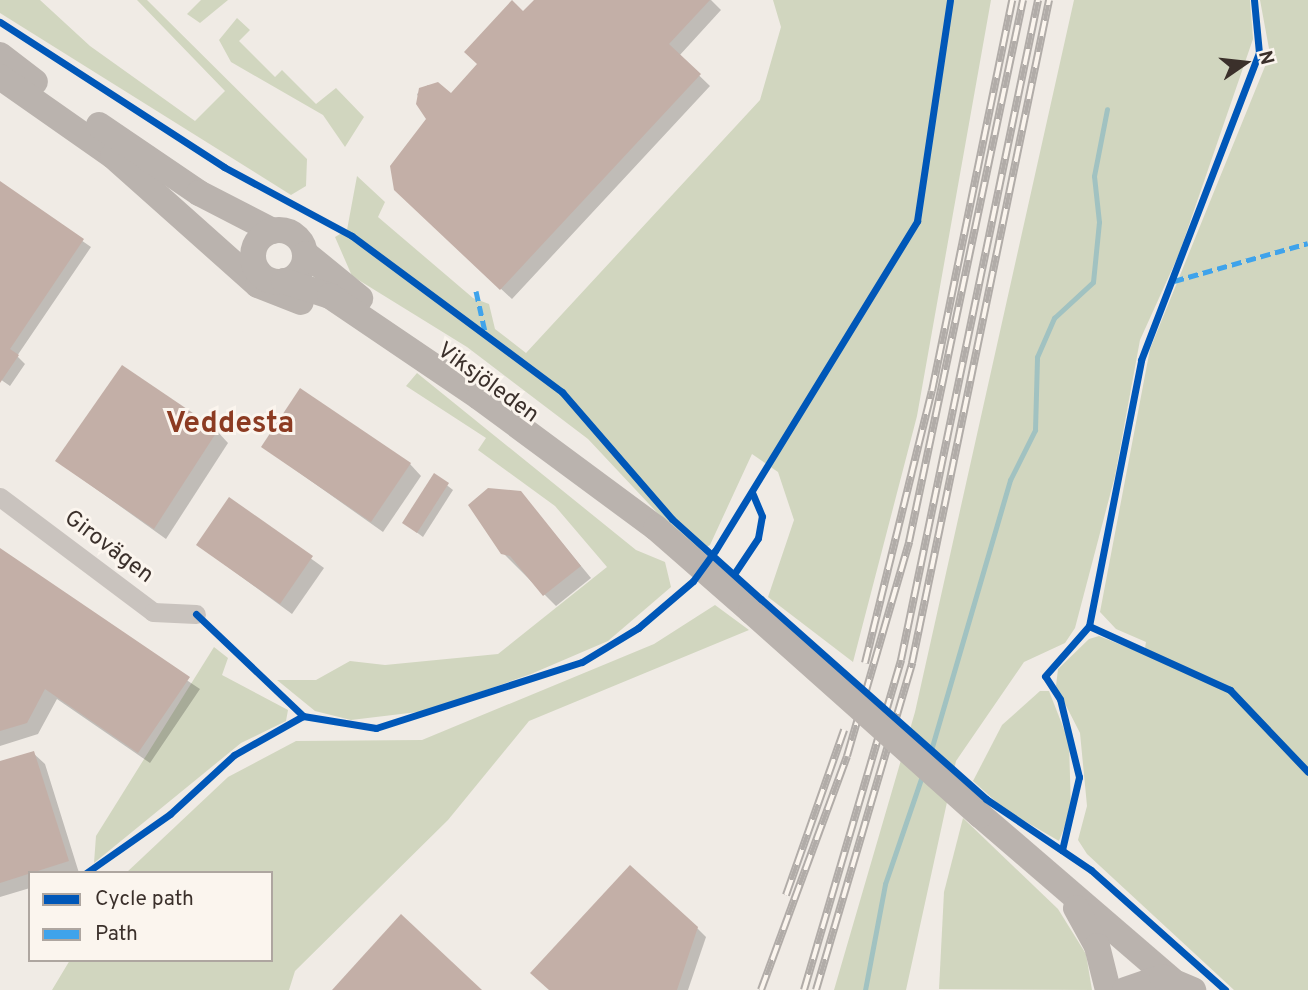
<!DOCTYPE html>
<meta charset="utf-8">
<style>
body{margin:0}
#map{position:relative;width:1308px;height:990px;overflow:hidden;background:#f0ebe5;font-family:Overpass,sans-serif}
div>[style]{position:absolute}
.green>*{inset:0;background:#d1d6bf}
.shadow>*{inset:0;background:#0003}
.stream>*{height:5px;margin:-2.5px;padding:0 2.5px;transform-origin:2.5px;border-radius:2.5px;background:#a1c2c1}
.building>*{inset:0;background:#c3afa7}
.street>*{height:19px;margin:-9.5px;padding:0 9.5px;transform-origin:9.5px;border-radius:9.5px;background:#c9c3be}
.secondary>*{height:26px;margin:-13px;padding:0 13px;transform-origin:13px;border-radius:13px;background:#bab3ae}
.secondary>.ring{margin:-13px;padding:0;box-sizing:content-box;background:none;border:26px solid #bab3ae;border-radius:50%}
.rail>*{height:8px;margin-top:-4px;transform-origin:0;background:repeating-linear-gradient(90deg,#fbf5ee 0 16px,#b1aca8 0 32px);box-sizing:border-box;border-block:2px solid #b1aca8}
.secondary-bridge>*{height:26px;margin:-13px;padding:0 13px;transform-origin:13px;border-radius:13px;background:#bab3ae}
.quiet>*{height:5px;margin-top:-2.5px;transform-origin:0;background:repeating-linear-gradient(90deg,#3fa3eb 0 10px,transparent 0 15px)}
.cycleway>*{height:7px;margin:-3.5px;padding:0 3.5px;transform-origin:3.5px;border-radius:3.5px;background:#0057b8}
span{translate:-50% -50%;white-space:nowrap;text-align:center;line-height:1.15;-webkit-text-stroke:6px #fbf5ee;paint-order:stroke}
.street-label{font-size:23px;color:#3b302b}
.district-label{font-size:30px;color:#8c3b22;font-weight:700}
.legend{position:absolute;left:28px;top:871px;width:245px;height:91px;box-sizing:border-box;background:#fbf5ee;border:2px solid #aea6a0;margin:0;padding:9px 12px;list-style:none;font-size:21px;color:#3b302b}
.legend li{display:flex;align-items:center;gap:14px;height:35px}
.legend b{width:35px;border:2px solid #aea6a0}
.north{position:absolute;left:1210px;top:28px;width:70px;height:70px;-webkit-text-stroke:5px #fbf5ee;paint-order:stroke;rotate:76deg;font-size:19px;font-weight:700;line-height:28px;text-align:center;color:#3b302b}
.north::after{content:'';display:block;margin:auto;width:24px;height:32px;background:#3b302b;clip-path:polygon(50% 0,100% 100%,50% 72%,0 100%)}
</style>
<div id="map">
<div class="green">
<div style="clip-path:polygon(0 0,40px 0,90px 46px,195px 121px,225px 91px,137px 0,147px 0,307px 159px,306px 186px,291px 195px,0 13px)"></div>
<div style="clip-path:polygon(201px 0,228px 0,200px 23px,187px 14px)"></div>
<div style="clip-path:polygon(773px 0,991px 0,917px 416px,853px 662px,768px 597px,794px 520px,778px 472px,752px 454px,710px 545px,695px 553px,588px 439px,467px 347px,352px 276px,335px 237px,347px 230px,357px 176px,385px 202px,378px 217px,473px 298px,489px 304px,495px 329px,526px 353px,760px 100px,781px 27px)"></div>
<div style="clip-path:polygon(1074px 0,1250px 0,1253px 39px,1179px 254px,1140px 340px,1115px 476px,1075px 628px,1065px 643px,1024px 662px,956px 761px,906px 990px,834px 990px,915px 712px)"></div>
<div style="clip-path:polygon(1260px 0,1308px 0,1308px 990px,1234px 990px,1087px 854px,1078px 840px,1087px 806px,1080px 733px,1056px 686px,1058px 669px,1089px 639px,1099px 636px,1144px 654px,1146px 642px,1116px 629px,1100px 612px,1150px 349px,1270px 54px)"></div>
<div style="clip-path:polygon(237px 18px,250px 30px,239px 41px,275px 77px,282px 70px,316px 104px,336px 88px,364px 117px,345px 147px,323px 115px,231px 62px,219px 40px)"></div>
<div style="clip-path:polygon(417px 373px,636px 550px,665px 562px,671px 587px,608px 641px,531px 674px,426px 711px,351px 720px,315px 711px,277px 680px,316px 680px,350px 661px,385px 665px,498px 654px,607px 567px,555px 506px,478px 450px,486px 438px,406px 386px)"></div>
<div style="clip-path:polygon(715px 605px,749px 630px,529px 721px,448px 820px,295px 971px,289px 990px,52px 990px,70px 960px,271px 960px,271px 873px,126px 873px,228px 777px,296px 741px,422px 740px,654px 644px)"></div>
<div style="clip-path:polygon(214px 647px,228px 658px,222px 675px,288px 710px,286px 721px,241px 743px,94px 863px,96px 836px)"></div>
<div style="clip-path:polygon(1040px 691px,1049px 691px,1069px 742px,1071px 810px,1059px 841px,1004px 809px,973px 781px,1002px 725px)"></div>
<div style="clip-path:polygon(963px 818px,1058px 909px,1086px 954px,1092px 990px,939px 989px,944px 892px)"></div>
</div>
<div class="shadow">
<div style="clip-path:polygon(536px 0,711px 0,721px 10px,679px 56px,710px 86px,512px 299px,407px 201px,428px 120px,417px 94px,428px 85px,451px 95px)"></div>
<div style="clip-path:polygon(0 184px,91px 247px,17px 356px,25px 364px,10px 386px,0 379px)"></div>
<div style="clip-path:polygon(217px 431px,228px 443px,166px 539px,57px 461px)"></div>
<div style="clip-path:polygon(263px 447px,410px 464px,421px 476px,383px 532px)"></div>
<div style="clip-path:polygon(435px 476px,453px 490px,423px 537px,404px 523px)"></div>
<div style="clip-path:polygon(520px 492px,591px 578px,556px 606px,503px 553px)"></div>
<div style="clip-path:polygon(230px 500px,324px 568px,292px 614px,198px 545px)"></div>
<div style="clip-path:polygon(0 556px,200px 689px,150px 763px,57px 699px,38px 734px,0 746px)"></div>
<div style="clip-path:polygon(33px 753px,45px 764px,79px 873px,30px 873px,30px 888px,0 897px,0 763px)"></div>
<div style="clip-path:polygon(697px 928px,706px 937px,688px 990px,550px 990px)"></div>
</div>
<div class="stream">
<div style="left:929px;top:757px;width:289px;rotate:-73.7deg"></div>
<div style="left:1010px;top:480px;width:56px;rotate:-63.4deg"></div>
<div style="left:1035px;top:430px;width:73px;rotate:-88.4deg"></div>
<div style="left:1037px;top:357px;width:43px;rotate:-66.4deg"></div>
<div style="left:1054px;top:318px;width:53px;rotate:-42.7deg"></div>
<div style="left:1093px;top:282px;width:60px;rotate:-84.3deg"></div>
<div style="left:1099px;top:222px;width:46px;rotate:-96.2deg"></div>
<div style="left:1094px;top:176px;width:68px;rotate:-79deg"></div>
<div style="left:865px;top:990px;width:108px;rotate:-79.3deg"></div>
<div style="left:885px;top:884px;width:114px;rotate:-71.1deg"></div>
</div>
<div class="building">
<div style="clip-path:polygon(512px 0,523px 11px,534px 0,710px 0,669px 44px,701px 74px,500px 290px,394px 190px,390px 166px,426px 119px,416px 104px,419px 88px,438px 82px,451px 93px,477px 64px,464px 52px)"></div>
<div style="clip-path:polygon(0 181px,84px 239px,10px 349px,19px 355px,0 383px)"></div>
<div style="clip-path:polygon(122px 365px,218px 430px,154px 529px,55px 461px)"></div>
<div style="clip-path:polygon(300px 388px,411px 463px,371px 522px,261px 447px)"></div>
<div style="clip-path:polygon(434px 473px,449px 483px,417px 533px,402px 523px)"></div>
<div style="clip-path:polygon(488px 488px,521px 491px,581px 566px,543px 596px,510px 556px,501px 554px,468px 505px)"></div>
<div style="clip-path:polygon(229px 497px,313px 556px,280px 604px,196px 545px)"></div>
<div style="clip-path:polygon(0 548px,190px 677px,138px 753px,45px 689px,27px 723px,0 731px)"></div>
<div style="clip-path:polygon(34px 751px,69px 861px,0 883px,0 761px)"></div>
<div style="clip-path:polygon(630px 865px,698px 927px,677px 990px,549px 990px,530px 973px)"></div>
<div style="clip-path:polygon(401px 914px,482px 990px,332px 990px)"></div>
</div>
<div class="street">
<div style="left:0;top:497px;width:191px;rotate:36.9deg"></div>
<div style="left:153px;top:612px;width:43px;rotate:2.7deg"></div>
</div>
<div class="secondary">
<div style="left:0;top:55px;width:44px;rotate:37.6deg"></div>
<div style="left:0;top:77px;width:138px;rotate:35deg"></div>
<div style="left:113px;top:156px;width:194px;rotate:41.7deg"></div>
<div style="left:258px;top:285px;width:46px;rotate:21.6deg"></div>
<div style="left:99px;top:125px;width:121px;rotate:34.2deg"></div>
<div style="left:199px;top:193px;width:83px;rotate:27.2deg"></div>
<div class="ring" style="left:253px;top:230px;width:26px;height:26px"></div>
<div style="left:306px;top:254px;width:70px;rotate:39.2deg"></div>
<div style="left:284px;top:281px;width:48px;rotate:18.1deg"></div>
<div style="left:330px;top:296px;width:180px;rotate:34.1deg"></div>
<div style="left:479px;top:397px;width:220px;rotate:36.5deg"></div>
<div style="left:656px;top:528px;width:126px;rotate:41.1deg"></div>
<div style="left:980px;top:815px;width:252px;rotate:40.7deg"></div>
<div style="left:1076px;top:908px;width:43px;rotate:61.1deg"></div>
<div style="left:1097px;top:946px;width:45px;rotate:76deg"></div>
<div style="left:1125px;top:990px;width:39px;rotate:-19deg"></div>
<div style="left:1162px;top:977px;width:34px;rotate:23deg"></div>
</div>
<div class="rail">
<div style="left:865px;top:663px;width:280px;rotate:-76.2deg"></div>
<div style="left:932px;top:391px;width:399px;rotate:-78.4deg"></div>
<div style="left:786px;top:895px;width:175px;rotate:-70.6deg"></div>
<div style="left:761px;top:990px;width:249px;rotate:-69.8deg"></div>
<div style="left:847px;top:756px;width:223px;rotate:-73.8deg"></div>
<div style="left:909px;top:542px;width:554px;rotate:-78.12deg"></div>
<div style="left:804px;top:990px;width:344px;rotate:-73.6deg"></div>
<div style="left:901px;top:660px;width:674px;rotate:-78.27deg"></div>
<div style="left:816px;top:990px;width:341px;rotate:-73.6deg"></div>
<div style="left:912px;top:663px;width:677px;rotate:-78.32deg"></div>
</div>
<div class="secondary-bridge">
<div style="left:751px;top:611px;width:307px;rotate:41.7deg"></div>
</div>
<div class="quiet">
<div style="left:1174px;top:281px;width:139px;rotate:-15.8deg"></div>
<div style="left:476px;top:291px;width:46px;rotate:77.5deg"></div>
</div>
<div class="cycleway">
<div style="left:0;top:22px;width:267px;rotate:32.9deg"></div>
<div style="left:224px;top:167px;width:145px;rotate:28.3deg"></div>
<div style="left:352px;top:236px;width:262px;rotate:36.6deg"></div>
<div style="left:562px;top:392px;width:168px;rotate:49.1deg"></div>
<div style="left:672px;top:519px;width:120px;rotate:42deg"></div>
<div style="left:761px;top:599px;width:301px;rotate:41.6deg"></div>
<div style="left:986px;top:799px;width:127px;rotate:34.1deg"></div>
<div style="left:1091px;top:870px;width:180px;rotate:41.8deg"></div>
<div style="left:734px;top:574px;width:43px;rotate:-56.3deg"></div>
<div style="left:758px;top:538px;width:22px;rotate:-80deg"></div>
<div style="left:762px;top:516px;width:25px;rotate:-113deg"></div>
<div style="left:196px;top:614px;width:148px;rotate:43.6deg"></div>
<div style="left:303px;top:716px;width:74px;rotate:9.3deg"></div>
<div style="left:376px;top:728px;width:216px;rotate:-17.8deg"></div>
<div style="left:582px;top:662px;width:66px;rotate:-31.3deg"></div>
<div style="left:638px;top:628px;width:72px;rotate:-40.5deg"></div>
<div style="left:693px;top:581px;width:37px;rotate:-54deg"></div>
<div style="left:715px;top:551px;width:387px;rotate:-58.5deg"></div>
<div style="left:917px;top:221px;width:223px;rotate:-81.5deg"></div>
<div style="left:1089px;top:626px;width:155px;rotate:24.4deg"></div>
<div style="left:1230px;top:690px;width:113px;rotate:46.4deg"></div>
<div style="left:1062px;top:850px;width:75px;rotate:-76.9deg"></div>
<div style="left:1079px;top:777px;width:80px;rotate:-103.7deg"></div>
<div style="left:1060px;top:699px;width:27px;rotate:-123deg"></div>
<div style="left:1045px;top:676px;width:67px;rotate:-48.7deg"></div>
<div style="left:1089px;top:626px;width:271px;rotate:-78.9deg"></div>
<div style="left:1141px;top:360px;width:329px;rotate:-69deg"></div>
<div style="left:1259px;top:53px;width:53px;rotate:-95.4deg"></div>
<div style="left:86px;top:873px;width:103px;rotate:-35.1deg"></div>
<div style="left:170px;top:814px;width:87px;rotate:-42.7deg"></div>
<div style="left:234px;top:755px;width:79px;rotate:-29.5deg"></div>
</div>
<div class="street-label">
<span style="left:487px;top:384px;rotate:36deg">Viksjöleden</span>
<span style="left:108px;top:548px;rotate:37deg">Girovägen</span>
</div>
<div class="district-label">
<span style="left:230px;top:425px">Veddesta</span>
</div>
<ul class="legend">
<li><b style="height:9px;background:#0057b8"></b>Cycle path</li>
<li><b style="height:9px;background:#3fa3eb"></b>Path</li>
</ul>
<div class="north">N</div>
</div>
